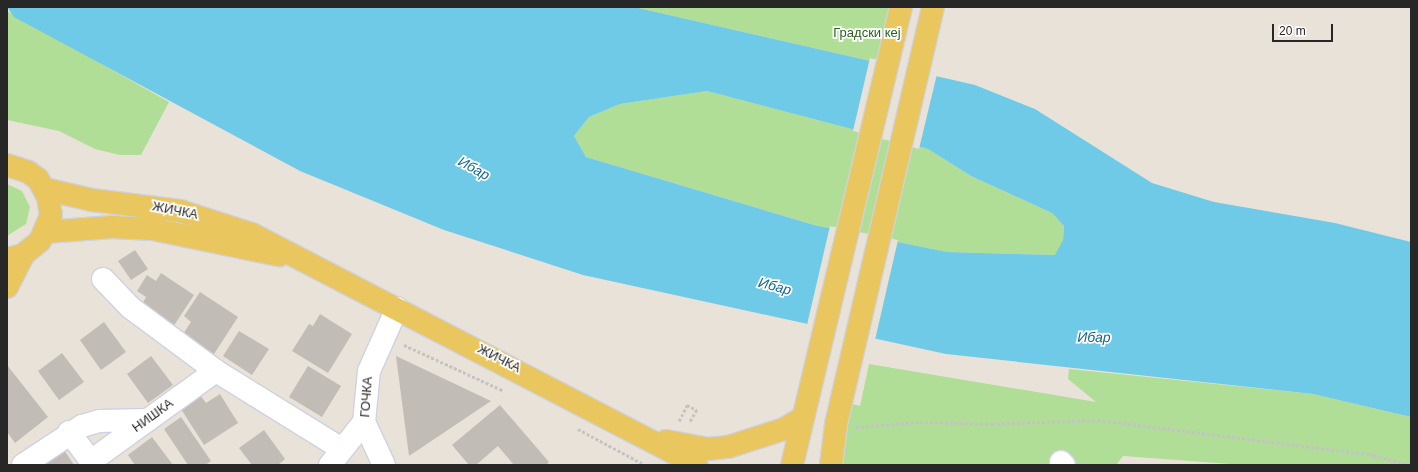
<!DOCTYPE html>
<meta charset="utf-8">
<style>
body{margin:0}
#map{position:relative;width:1418px;height:472px;overflow:hidden;background:#e9e2d9;font-family:Helvetica,sans-serif}
div>[style]{position:absolute}
.green>*{inset:0;background:#b0de97}
.water>*{inset:0;background:#6fcae7}
.pier>*{inset:0;background:#e9e2d9}
.building>*{inset:0;background:#c1bcb6}
.path>*{height:2.5px;margin-top:-1.25px;transform-origin:0;background:repeating-linear-gradient(90deg,#c3c3c3 0 3px,transparent 0 5px)}
.roads{filter:drop-shadow(1px 0 #ced2e0) drop-shadow(-1px 0 #ced2e0) drop-shadow(0 1px #ced2e0) drop-shadow(0 -1px #ced2e0)}
.minor>*{height:22px;margin:-11px;padding:0 11px;transform-origin:11px;border-radius:11px;background:#fff}
.major>*{height:22px;margin:-11px;padding:0 11px;transform-origin:11px;border-radius:11px;background:#e9c65e}
span{translate:-50% -50%;white-space:nowrap;text-align:center;line-height:1.15;-webkit-text-stroke:3.5px #fff;paint-order:stroke}
.park-label{font-size:13px;color:#2b5f1c}
.street-label{font-size:13px;color:#272727}
.water-label{font-size:14px;color:#13668f;font-style:italic}
.frame{position:absolute;inset:0;border:8px solid #272727;pointer-events:none}
.scale{position:absolute;left:1272px;top:24px;width:61px;height:18px;box-sizing:border-box;border:2px solid #272727;border-top:0;padding-left:5px;font-size:12px;line-height:14px;white-space:nowrap;color:#272727;-webkit-text-stroke:3px #fff;paint-order:stroke}
</style>
<div id="map">
<div class="green">
<div style="clip-path:polygon(634px 7px,899px 7px,887px 65px)"></div>
<div style="clip-path:polygon(7px 11px,169px 102px,141px 155px,120px 155px,95px 149px,59px 131px,7px 120px)"></div>
<div style="clip-path:polygon(707px 91px,928px 149px,971px 176px,1052px 213px,1064px 226px,1063px 240px,1056px 255px,947px 252px,814px 225px,586px 157px,574px 136px,589px 117px,620px 104px)"></div>
<div style="clip-path:polygon(7px 184px,22px 191px,30px 207px,26px 224px,7px 236px)"></div>
<div style="clip-path:polygon(869px 364px,1096px 402px,1068px 379px,1069px 369px,1313px 394px,1411px 417px,1411px 465px,1244px 465px,1123px 456px,1116px 465px,831px 465px,842px 401px,860px 406px)"></div>
</div>
<div class="water">
<div style="clip-path:polygon(evenodd,7px 7px,634px 7px,975px 85px,1035px 109px,1152px 183px,1214px 202px,1335px 223px,1411px 242px,1411px 417px,1313px 394px,946px 354px,583px 275px,444px 230px,300px 171px,14px 17px,7px 7px,707px 91px,928px 149px,971px 176px,1052px 213px,1064px 226px,1063px 240px,1055px 255px,947px 252px,814px 225px,586px 157px,574px 136px,589px 117px,620px 104px,707px 91px)"></div>
</div>
<div class="pier">
<div style="clip-path:polygon(870px 58px,937px 74px,919px 149px,853px 131px)"></div>
<div style="clip-path:polygon(830px 226px,898px 240px,875px 340px,807px 325px)"></div>
</div>
<div class="building">
<div style="clip-path:polygon(135px 250px,148px 269px,131px 280px,118px 261px)"></div>
<div style="clip-path:polygon(161px 273px,194px 295px,173px 327px,141px 306px,146px 297px,137px 291px,147px 275px,156px 281px)"></div>
<div style="clip-path:polygon(200px 292px,238px 317px,214px 354px,183px 334px,191px 322px,184px 316px)"></div>
<div style="clip-path:polygon(320px 314px,352px 334px,328px 373px,292px 351px,309px 324px,313px 326px)"></div>
<div style="clip-path:polygon(104px 322px,126px 352px,101px 370px,80px 340px)"></div>
<div style="clip-path:polygon(239px 331px,269px 349px,252px 375px,223px 356px)"></div>
<div style="clip-path:polygon(62px 353px,84px 382px,59px 400px,38px 371px)"></div>
<div style="clip-path:polygon(151px 356px,173px 385px,148px 403px,127px 374px)"></div>
<div style="clip-path:polygon(396px 356px,491px 401px,409px 456px)"></div>
<div style="clip-path:polygon(7px 365px,48px 417px,15px 443px,7px 432px)"></div>
<div style="clip-path:polygon(308px 366px,341px 386px,322px 417px,289px 397px)"></div>
<div style="clip-path:polygon(220px 394px,238px 423px,204px 445px,181px 409px,201px 396px,206px 403px)"></div>
<div style="clip-path:polygon(500px 405px,549px 462px,546px 465px,514px 465px,498px 446px,476px 465px,469px 465px,452px 445px)"></div>
<div style="clip-path:polygon(181px 417px,211px 461px,205px 465px,188px 465px,164px 429px)"></div>
<div style="clip-path:polygon(264px 430px,285px 459px,278px 465px,252px 465px,239px 448px)"></div>
<div style="clip-path:polygon(152px 437px,173px 465px,135px 465px,128px 455px)"></div>
<div style="clip-path:polygon(60px 444px,74px 465px,32px 465px)"></div>
</div>
<div class="path">
<div style="left:404px;top:345px;width:110px;rotate:24.7deg"></div>
<div style="left:679px;top:421px;width:18px;rotate:-63deg"></div>
<div style="left:687px;top:405px;width:11px;rotate:27deg"></div>
<div style="left:697px;top:410px;width:14px;rotate:120deg"></div>
<div style="left:856px;top:427px;width:64px;rotate:-4.5deg"></div>
<div style="left:920px;top:422px;width:72px;rotate:1.6deg"></div>
<div style="left:992px;top:424px;width:106px;rotate:-2.2deg"></div>
<div style="left:1098px;top:420px;width:278px;rotate:7.2deg"></div>
<div style="left:1374px;top:455px;width:37px;rotate:16deg"></div>
<div style="left:578px;top:429px;width:76px;rotate:28.2deg"></div>
</div>
<div class="roads">
<div class="minor">
<div style="left:103px;top:279px;width:40px;rotate:46deg"></div>
<div style="left:131px;top:308px;width:106px;rotate:36.5deg"></div>
<div style="left:216px;top:371px;width:148px;rotate:31.8deg"></div>
<div style="left:69px;top:432px;width:36px;rotate:53deg"></div>
<div style="left:91px;top:461px;width:154px;rotate:-35.8deg"></div>
<div style="left:1061px;top:462px;width:4px;rotate:45deg"></div>
<div style="left:23px;top:465px;width:71px;rotate:-33.5deg"></div>
<div style="left:82px;top:426px;width:18px;rotate:-16deg"></div>
<div style="left:99px;top:421px;width:49px;rotate:-1.2deg"></div>
<div style="left:330px;top:465px;width:55px;rotate:-51.7deg"></div>
<div style="left:384px;top:465px;width:47px;rotate:-114.9deg"></div>
<div style="left:364px;top:422px;width:51px;rotate:-84.4deg"></div>
<div style="left:369px;top:371px;width:69px;rotate:-66deg"></div>
</div>
<div class="major">
<div style="left:7px;top:165px;width:22px;rotate:18deg"></div>
<div style="left:28px;top:172px;width:12px;rotate:35deg"></div>
<div style="left:38px;top:179px;width:21px;rotate:61deg"></div>
<div style="left:48px;top:197px;width:18px;rotate:81deg"></div>
<div style="left:51px;top:215px;width:28px;rotate:113deg"></div>
<div style="left:40px;top:241px;width:22px;rotate:141deg"></div>
<div style="left:23px;top:255px;width:16px;rotate:166deg"></div>
<div style="left:45px;top:189px;width:48px;rotate:13.2deg"></div>
<div style="left:92px;top:200px;width:89px;rotate:7.1deg"></div>
<div style="left:180px;top:211px;width:76px;rotate:17.7deg"></div>
<div style="left:252px;top:234px;width:501px;rotate:27.43deg"></div>
<div style="left:46px;top:232px;width:66px;rotate:-4.3deg"></div>
<div style="left:112px;top:227px;width:40px;rotate:2.9deg"></div>
<div style="left:152px;top:229px;width:130px;rotate:11.6deg"></div>
<div style="left:7px;top:287px;width:36px;rotate:-63deg"></div>
<div style="left:666px;top:441px;width:43px;rotate:10.8deg"></div>
<div style="left:708px;top:449px;width:20px;rotate:-6deg"></div>
<div style="left:728px;top:447px;width:59px;rotate:-17.8deg"></div>
<div style="left:784px;top:429px;width:21px;rotate:-31deg"></div>
<div style="left:792px;top:465px;width:471px;rotate:-76.6deg"></div>
<div style="left:831px;top:465px;width:41px;rotate:-83deg"></div>
<div style="left:836px;top:424px;width:428px;rotate:-76.9deg"></div>
</div>
</div>
<div class="park-label">
<span style="left:867px;top:33px">Градски кеј</span>
</div>
<div class="street-label">
<span style="left:175px;top:211px;rotate:11deg">ЖИЧКА</span>
<span style="left:499px;top:359px;rotate:27deg">ЖИЧКА</span>
<span style="left:367px;top:397px;rotate:-86deg">ГОЧКА</span>
<span style="left:153px;top:416px;rotate:-36deg">НИШКА</span>
</div>
<div class="water-label">
<span style="left:474px;top:168px;rotate:29deg">Ибар</span>
<span style="left:775px;top:286px;rotate:15deg">Ибар</span>
<span style="left:1094px;top:337px;rotate:1deg">Ибар</span>
</div>
<div class="frame"></div>
<div class="scale">20 m</div>
</div>
